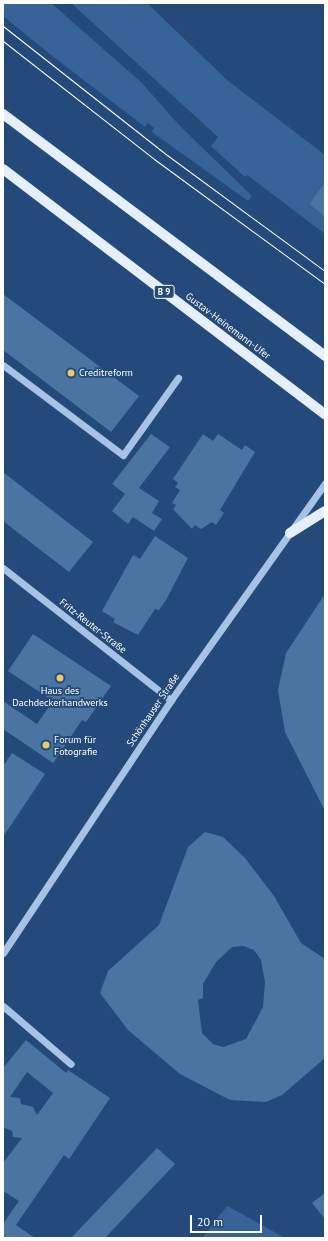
<!DOCTYPE html>
<meta charset="utf-8">
<style>
body{margin:0}
#map{position:relative;width:328px;height:1241px;overflow:hidden;background:#234a7a;font-family:"PT Sans",sans-serif}
div>[style]{position:absolute}
.green>*{inset:0;background:#376398}
.building>*{inset:0;background:#4b74a3}
.minor>*{height:7px;margin:-3.5px;padding:0 3.5px;transform-origin:3.5px;border-radius:3.5px;background:#a6c3e5}
.major>*{height:10px;margin:-5px;padding:0 5px;transform-origin:5px;border-radius:5px;background:#e6effc}
.tram>*{height:1px;margin:-0.5px;padding:0 0.5px;transform-origin:0.5px;border-radius:0.5px;background:#fff}
.dots>*{width:11px;height:11px;translate:-50% -50%;box-sizing:border-box;border:2px solid #234a7a;border-radius:50%}
span{translate:-50% -50%;white-space:nowrap;text-align:center;line-height:1.15;-webkit-text-stroke:3.5px #234a7a;paint-order:stroke}
.shield-label span{padding:1px 3px;background:#234a7a;border:1px solid;border-radius:3px;-webkit-text-stroke-width:0}
.shield-label{font-size:9px;color:#fff;font-weight:700}
.street-label{font-size:10px;color:#fff}
.poi-label{font-size:10px;color:#fff}
.left{translate:0 -50%;text-align:left}
.frame{position:absolute;inset:0;border:4px solid #fff;pointer-events:none}
.scale{position:absolute;left:190px;top:1215px;width:72px;height:18px;box-sizing:border-box;border:2px solid #fff;border-top:0;padding-left:5px;font-size:12px;line-height:14px;white-space:nowrap;color:#fff;-webkit-text-stroke:3px #234a7a;paint-order:stroke}
</style>
<div id="map">
<div class="green">
<div style="clip-path:polygon(3px 3px,51px 3px,141px 82px,179px 125px,252px 196px,248px 201px,152px 132px,154px 128px,148px 123px,145px 127px,46px 51px,3px 16px)"></div>
<div style="clip-path:polygon(71px 3px,147px 3px,227px 80px,325px 155px,325px 182px,309px 204px,325px 217px,325px 234px,247px 175px,245px 177px,211px 146px,218px 137px)"></div>
<div style="clip-path:polygon(227px 1206px,242px 1214px,285px 1238px,202px 1238px)"></div>
</div>
<div class="building">
<div style="clip-path:polygon(325px 182px,325px 217px,309px 204px)"></div>
<div style="clip-path:polygon(3px 294px,139px 396px,111px 432px,3px 350px)"></div>
<div style="clip-path:polygon(151px 434px,170px 447px,139px 488px,159px 501px,152px 513px,162px 519px,154px 531px,133px 517px,128px 524px,112px 511px,125px 494px,112px 484px)"></div>
<div style="clip-path:polygon(203px 434px,213px 441px,218px 434px,242px 450px,245px 445px,255px 452px,220px 510px,224px 513px,216px 525px,212px 522px,201px 529px,195px 525px,192px 529px,173px 509px,176px 505px,172px 503px,180px 490px,175px 487px,178px 483px,173px 479px)"></div>
<div style="clip-path:polygon(3px 472px,93px 542px,69px 572px,3px 521px)"></div>
<div style="clip-path:polygon(155px 536px,188px 558px,166px 600px,159px 610px,155px 609px,138px 635px,113px 622px,115px 619px,102px 611px,133px 555px,140px 559px)"></div>
<div style="clip-path:polygon(325px 594px,325px 811px,285px 732px,278px 690px,286px 653px)"></div>
<div style="clip-path:polygon(33px 634px,111px 686px,86px 722px,82px 720px,53px 763px,3px 729px,3px 701px,37px 724px,53px 701px,8px 671px)"></div>
<div style="clip-path:polygon(12px 753px,45px 774px,3px 837px,3px 766px)"></div>
<div style="clip-path:polygon(evenodd,205px 832px,223px 837px,245px 858px,274px 896px,301px 943px,325px 959px,325px 1058px,282px 1095px,266px 1102px,230px 1100px,180px 1074px,128px 1030px,100px 993px,108px 971px,159px 925px,188px 847px,205px 832px,243px 946px,254px 950px,261px 960px,265px 982px,263px 1007px,246px 1039px,223px 1047px,213px 1044px,202px 1033px,198px 1000px,203px 998px,203px 984px,216px 962px,232px 947px,243px 946px)"></div>
<div style="clip-path:polygon(evenodd,26px 1040px,66px 1073px,68px 1070px,110px 1098px,69px 1159px,64px 1155px,16px 1225px,35px 1238px,3px 1238px,3px 1224px,19px 1201px,3px 1191px,3px 1163px,22px 1138px,13px 1137px,12px 1131px,3px 1127px,3px 1068px,26px 1040px,27px 1072px,53px 1093px,37px 1115px,33px 1107px,21px 1104px,20px 1098px,10px 1097px,27px 1072px)"></div>
<div style="clip-path:polygon(157px 1148px,175px 1164px,105px 1238px,71px 1238px)"></div>
<div style="clip-path:polygon(325px 1193px,325px 1219px,312px 1203px)"></div>
</div>
<div class="minor">
<div style="left:3px;top:365px;width:150px;rotate:36.9deg"></div>
<div style="left:123px;top:455px;width:95px;rotate:-54.5deg"></div>
<div style="left:3px;top:568px;width:214px;rotate:38.2deg"></div>
<div style="left:3px;top:953px;width:304px;rotate:-56.4deg"></div>
<div style="left:171px;top:700px;width:266px;rotate:-54.6deg"></div>
<div style="left:3px;top:1006px;width:89px;rotate:40.5deg"></div>
</div>
<div class="major">
<div style="left:3px;top:114px;width:403px;rotate:36.9deg"></div>
<div style="left:3px;top:169px;width:405px;rotate:37.3deg"></div>
<div style="left:290px;top:533px;width:41px;rotate:-32.2deg"></div>
</div>
<div class="tram">
<div style="left:3px;top:26px;width:209px;rotate:38.2deg"></div>
<div style="left:167px;top:155px;width:196px;rotate:36.3deg"></div>
<div style="left:3px;top:41px;width:192px;rotate:38deg"></div>
<div style="left:154px;top:159px;width:212px;rotate:36.2deg"></div>
</div>
<div class="dots">
<div style="left:71px;top:373px;background:#efc869"></div>
<div style="left:60px;top:678px;background:#efc869"></div>
<div style="left:46px;top:745px;background:#efc869"></div>
</div>
<div class="shield-label">
<span style="left:164px;top:292px">B 9</span>
</div>
<div class="street-label">
<span style="left:228px;top:326px;rotate:37deg">Gustav-Heinemann-Ufer</span>
<span style="left:93px;top:626px;rotate:38deg">Fritz-Reuter-Straße</span>
<span style="left:153px;top:710px;rotate:-56deg">Schönhauser Straße</span>
</div>
<div class="poi-label">
<span class="left" style="left:79px;top:373px">Creditreform</span>
<span style="left:60px;top:696px">Haus des<br>Dachdeckerhandwerks</span>
<span class="left" style="left:54px;top:745px">Forum für<br>Fotografie</span>
</div>
<div class="frame"></div>
<div class="scale">20 m</div>
</div>
